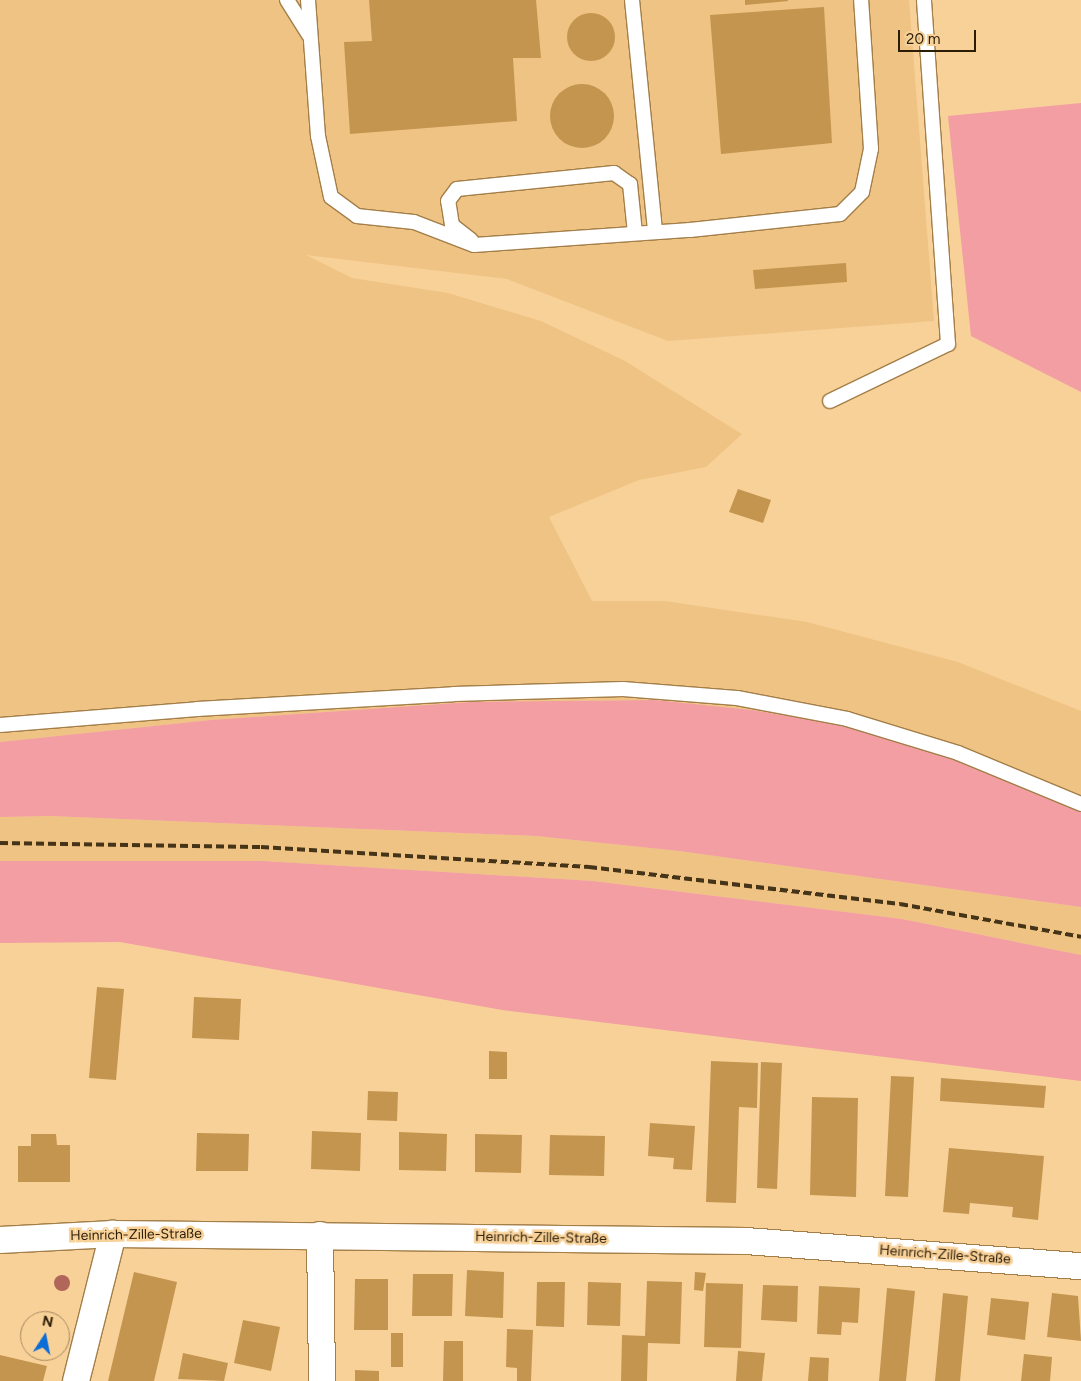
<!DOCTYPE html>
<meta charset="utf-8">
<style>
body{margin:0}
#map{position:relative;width:1081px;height:1381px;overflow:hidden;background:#f8d199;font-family:Figtree,sans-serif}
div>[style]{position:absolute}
.built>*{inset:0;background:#efc384}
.green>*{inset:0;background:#f29ea3}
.building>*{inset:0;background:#c4954e}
.round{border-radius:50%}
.roads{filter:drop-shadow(1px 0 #a37e48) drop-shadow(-1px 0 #a37e48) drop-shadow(0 1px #a37e48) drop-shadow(0 -1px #a37e48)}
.service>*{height:14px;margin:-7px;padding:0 7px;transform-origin:7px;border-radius:7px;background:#fff}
.minor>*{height:26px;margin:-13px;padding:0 13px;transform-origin:13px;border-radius:13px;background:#fff}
.rail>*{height:4px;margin-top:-2px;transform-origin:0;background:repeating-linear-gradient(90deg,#453418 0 8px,transparent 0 12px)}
.trees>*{width:16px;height:16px;margin:-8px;border-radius:50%;background:#b06659}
span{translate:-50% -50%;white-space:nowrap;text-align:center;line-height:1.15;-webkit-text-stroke:5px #f8d199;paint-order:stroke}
.street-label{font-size:14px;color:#2b1d06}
.north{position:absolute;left:20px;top:1311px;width:50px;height:50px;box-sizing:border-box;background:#f8d199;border:1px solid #a6895e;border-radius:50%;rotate:11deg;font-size:14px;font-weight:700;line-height:20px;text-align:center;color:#2b1d06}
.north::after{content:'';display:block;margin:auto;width:18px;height:22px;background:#0b6dd6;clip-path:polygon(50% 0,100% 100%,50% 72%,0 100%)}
.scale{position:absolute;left:898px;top:30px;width:78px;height:22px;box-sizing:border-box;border:2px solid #2b1d06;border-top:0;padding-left:6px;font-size:15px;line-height:18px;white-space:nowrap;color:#2b1d06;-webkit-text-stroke:4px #f8d199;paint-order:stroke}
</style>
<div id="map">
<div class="built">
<div style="clip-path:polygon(0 0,909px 0,934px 321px,668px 341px,507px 279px,306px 255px,352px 278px,448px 293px,541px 321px,625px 361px,742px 434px,706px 467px,639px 480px,549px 517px,592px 601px,665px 601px,807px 622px,958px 662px,1081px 711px,1081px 812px,963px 762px,752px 710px,655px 700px,470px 702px,211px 720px,0 742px)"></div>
<div style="clip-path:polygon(50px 816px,536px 836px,679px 851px,1081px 907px,1081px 955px,902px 919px,593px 881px,263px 861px,0 861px,0 817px)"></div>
</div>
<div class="green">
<div style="clip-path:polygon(1081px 103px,1081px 392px,971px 336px,948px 116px)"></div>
<div style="clip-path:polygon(655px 700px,752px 710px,848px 726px,963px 762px,1081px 812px,1081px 907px,679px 851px,536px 836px,50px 816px,0 817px,0 742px,211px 720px,470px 702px)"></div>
<div style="clip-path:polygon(0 861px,263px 861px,593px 881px,902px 919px,1081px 955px,1081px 1081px,502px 1010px,120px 942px,0 943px)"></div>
</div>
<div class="building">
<div style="clip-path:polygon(369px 0,536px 0,541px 58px,513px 58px,517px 121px,350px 134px,344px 42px,372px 41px)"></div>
<div style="clip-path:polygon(745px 0,788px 0,788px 1px,745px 5px)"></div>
<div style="clip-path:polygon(824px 7px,832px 143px,721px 154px,710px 15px)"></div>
<div class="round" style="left:567px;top:13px;width:48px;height:48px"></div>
<div class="round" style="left:550px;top:84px;width:64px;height:64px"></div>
<div style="clip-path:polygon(846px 263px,847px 282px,755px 289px,753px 270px)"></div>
<div style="clip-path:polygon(738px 489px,771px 500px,763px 523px,729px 512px)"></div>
<div style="clip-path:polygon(97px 987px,124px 989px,116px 1080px,89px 1078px)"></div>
<div style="clip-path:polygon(194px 997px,241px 999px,239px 1040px,192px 1038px)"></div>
<div style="clip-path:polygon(489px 1051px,507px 1052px,507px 1079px,489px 1079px)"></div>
<div style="clip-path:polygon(711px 1061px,758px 1063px,757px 1108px,739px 1107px,736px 1203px,706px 1202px)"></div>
<div style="clip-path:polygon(761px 1062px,782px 1063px,777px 1189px,757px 1188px)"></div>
<div style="clip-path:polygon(891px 1076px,914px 1077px,908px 1197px,885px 1196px)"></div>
<div style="clip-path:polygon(941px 1078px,1046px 1086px,1044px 1108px,940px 1101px)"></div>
<div style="clip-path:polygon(368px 1091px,398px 1092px,397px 1121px,367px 1120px)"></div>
<div style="clip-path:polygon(812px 1097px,858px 1098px,856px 1197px,810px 1195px)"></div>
<div style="clip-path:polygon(650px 1123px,695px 1126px,692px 1170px,673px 1169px,674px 1158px,648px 1156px)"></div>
<div style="clip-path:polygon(312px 1131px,361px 1133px,360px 1171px,311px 1169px)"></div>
<div style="clip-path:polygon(399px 1132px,447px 1134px,446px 1171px,399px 1170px)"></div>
<div style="clip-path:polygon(197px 1133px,249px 1134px,248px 1171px,196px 1171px)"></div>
<div style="clip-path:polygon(31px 1134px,56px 1134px,57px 1145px,70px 1145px,70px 1182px,18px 1182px,18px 1146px,31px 1146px)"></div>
<div style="clip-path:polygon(475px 1134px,522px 1135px,521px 1173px,475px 1172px)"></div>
<div style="clip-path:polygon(550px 1135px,605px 1136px,604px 1176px,549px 1175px)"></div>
<div style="clip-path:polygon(949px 1148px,1044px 1156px,1038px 1220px,1012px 1217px,1013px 1207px,970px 1203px,969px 1214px,943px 1212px)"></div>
<div style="clip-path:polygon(467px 1270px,504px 1272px,503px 1318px,465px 1316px)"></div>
<div style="clip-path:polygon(134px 1272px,177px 1282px,154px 1381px,108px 1381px)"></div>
<div style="clip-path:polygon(695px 1272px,706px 1273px,703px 1291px,694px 1290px)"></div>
<div style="clip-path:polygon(413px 1274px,453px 1274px,452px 1316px,412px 1316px)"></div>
<div style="clip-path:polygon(355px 1279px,388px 1279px,388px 1330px,354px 1330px)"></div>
<div style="clip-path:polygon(647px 1281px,682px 1282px,680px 1344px,648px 1343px,647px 1381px,621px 1381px,622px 1335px,645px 1336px)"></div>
<div style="clip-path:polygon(537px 1282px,565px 1282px,564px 1327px,536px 1326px)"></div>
<div style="clip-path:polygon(588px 1282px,621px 1283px,620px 1326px,587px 1325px)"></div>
<div style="clip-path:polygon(706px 1283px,743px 1284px,741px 1348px,704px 1347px)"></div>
<div style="clip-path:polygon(763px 1285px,798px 1286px,797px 1322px,761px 1320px)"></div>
<div style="clip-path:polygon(819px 1286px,860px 1288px,858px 1323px,842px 1322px,841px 1335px,817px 1334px)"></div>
<div style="clip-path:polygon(887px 1288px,915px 1291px,906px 1381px,879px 1381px)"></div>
<div style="clip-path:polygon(943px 1293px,968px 1296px,960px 1381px,935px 1381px)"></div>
<div style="clip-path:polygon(1052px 1293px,1078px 1296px,1081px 1341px,1047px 1337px)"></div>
<div style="clip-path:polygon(991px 1298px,1029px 1302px,1025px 1340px,987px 1335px)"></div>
<div style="clip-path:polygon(243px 1320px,280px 1327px,271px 1371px,234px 1363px)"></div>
<div style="clip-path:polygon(507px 1329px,533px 1330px,531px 1381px,517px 1381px,517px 1368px,506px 1367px)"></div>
<div style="clip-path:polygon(391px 1333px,403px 1333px,403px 1367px,391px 1367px)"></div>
<div style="clip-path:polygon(444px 1341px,463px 1341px,463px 1381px,443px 1381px)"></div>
<div style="clip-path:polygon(738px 1351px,765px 1353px,762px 1381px,736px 1381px)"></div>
<div style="clip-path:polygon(183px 1353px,228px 1363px,224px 1381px,178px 1379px)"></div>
<div style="clip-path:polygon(1024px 1354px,1052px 1357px,1050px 1381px,1021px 1381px)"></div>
<div style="clip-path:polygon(0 1355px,47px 1366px,43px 1381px,0 1381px)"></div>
<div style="clip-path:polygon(810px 1357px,829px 1358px,828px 1381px,808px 1381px)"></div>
<div style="clip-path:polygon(355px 1370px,379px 1371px,379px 1381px,355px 1381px)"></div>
</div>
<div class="roads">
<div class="service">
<div style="left:287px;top:0;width:41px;rotate:57.8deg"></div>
<div style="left:308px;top:0;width:136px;rotate:85.8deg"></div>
<div style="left:318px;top:136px;width:62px;rotate:78deg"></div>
<div style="left:331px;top:197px;width:32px;rotate:36deg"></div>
<div style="left:357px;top:216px;width:57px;rotate:6deg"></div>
<div style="left:414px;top:222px;width:64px;rotate:21deg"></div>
<div style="left:474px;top:245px;width:217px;rotate:-4deg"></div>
<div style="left:690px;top:230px;width:151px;rotate:-6.1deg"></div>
<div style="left:840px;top:214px;width:31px;rotate:-45deg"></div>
<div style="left:862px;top:192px;width:44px;rotate:-78.2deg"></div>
<div style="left:871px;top:149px;width:149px;rotate:-93.8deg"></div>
<div style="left:632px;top:0;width:233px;rotate:84.3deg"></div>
<div style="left:471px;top:240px;width:24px;rotate:-142deg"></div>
<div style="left:452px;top:225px;width:24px;rotate:-99deg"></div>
<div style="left:448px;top:201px;width:15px;rotate:-53deg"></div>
<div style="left:457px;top:189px;width:158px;rotate:-5.8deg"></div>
<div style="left:614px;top:173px;width:19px;rotate:35deg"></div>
<div style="left:630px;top:184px;width:49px;rotate:84.2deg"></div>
<div style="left:830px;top:401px;width:131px;rotate:-25.8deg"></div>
<div style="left:948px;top:344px;width:345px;rotate:-94deg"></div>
<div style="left:0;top:725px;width:198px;rotate:-4.6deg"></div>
<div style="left:197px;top:709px;width:257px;rotate:-3.3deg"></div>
<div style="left:454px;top:694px;width:169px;rotate:-1.7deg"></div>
<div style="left:623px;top:689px;width:114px;rotate:4.5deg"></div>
<div style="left:737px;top:698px;width:112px;rotate:10.8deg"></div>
<div style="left:847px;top:719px;width:116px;rotate:17deg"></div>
<div style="left:958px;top:753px;width:133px;rotate:22.5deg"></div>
</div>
<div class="minor">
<div style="left:320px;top:1235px;width:146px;rotate:89.2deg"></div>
<div style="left:0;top:1240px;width:113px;rotate:-3deg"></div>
<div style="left:113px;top:1234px;width:633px;rotate:0.63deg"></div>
<div style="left:746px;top:1241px;width:336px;rotate:4.3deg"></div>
<div style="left:76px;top:1381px;width:152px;rotate:-75.9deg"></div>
</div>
</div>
<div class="rail">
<div style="left:0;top:843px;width:261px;rotate:0.9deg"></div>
<div style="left:261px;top:847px;width:329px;rotate:3.5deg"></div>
<div style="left:589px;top:867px;width:313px;rotate:6.8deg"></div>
<div style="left:900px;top:904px;width:184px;rotate:10.3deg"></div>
</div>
<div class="trees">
<div style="left:62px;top:1283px"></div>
</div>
<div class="street-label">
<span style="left:136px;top:1235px;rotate:-1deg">Heinrich-Zille-Straße</span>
<span style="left:541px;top:1238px;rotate:1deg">Heinrich-Zille-Straße</span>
<span style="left:945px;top:1255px;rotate:4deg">Heinrich-Zille-Straße</span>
</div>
<div class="north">N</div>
<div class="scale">20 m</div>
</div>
